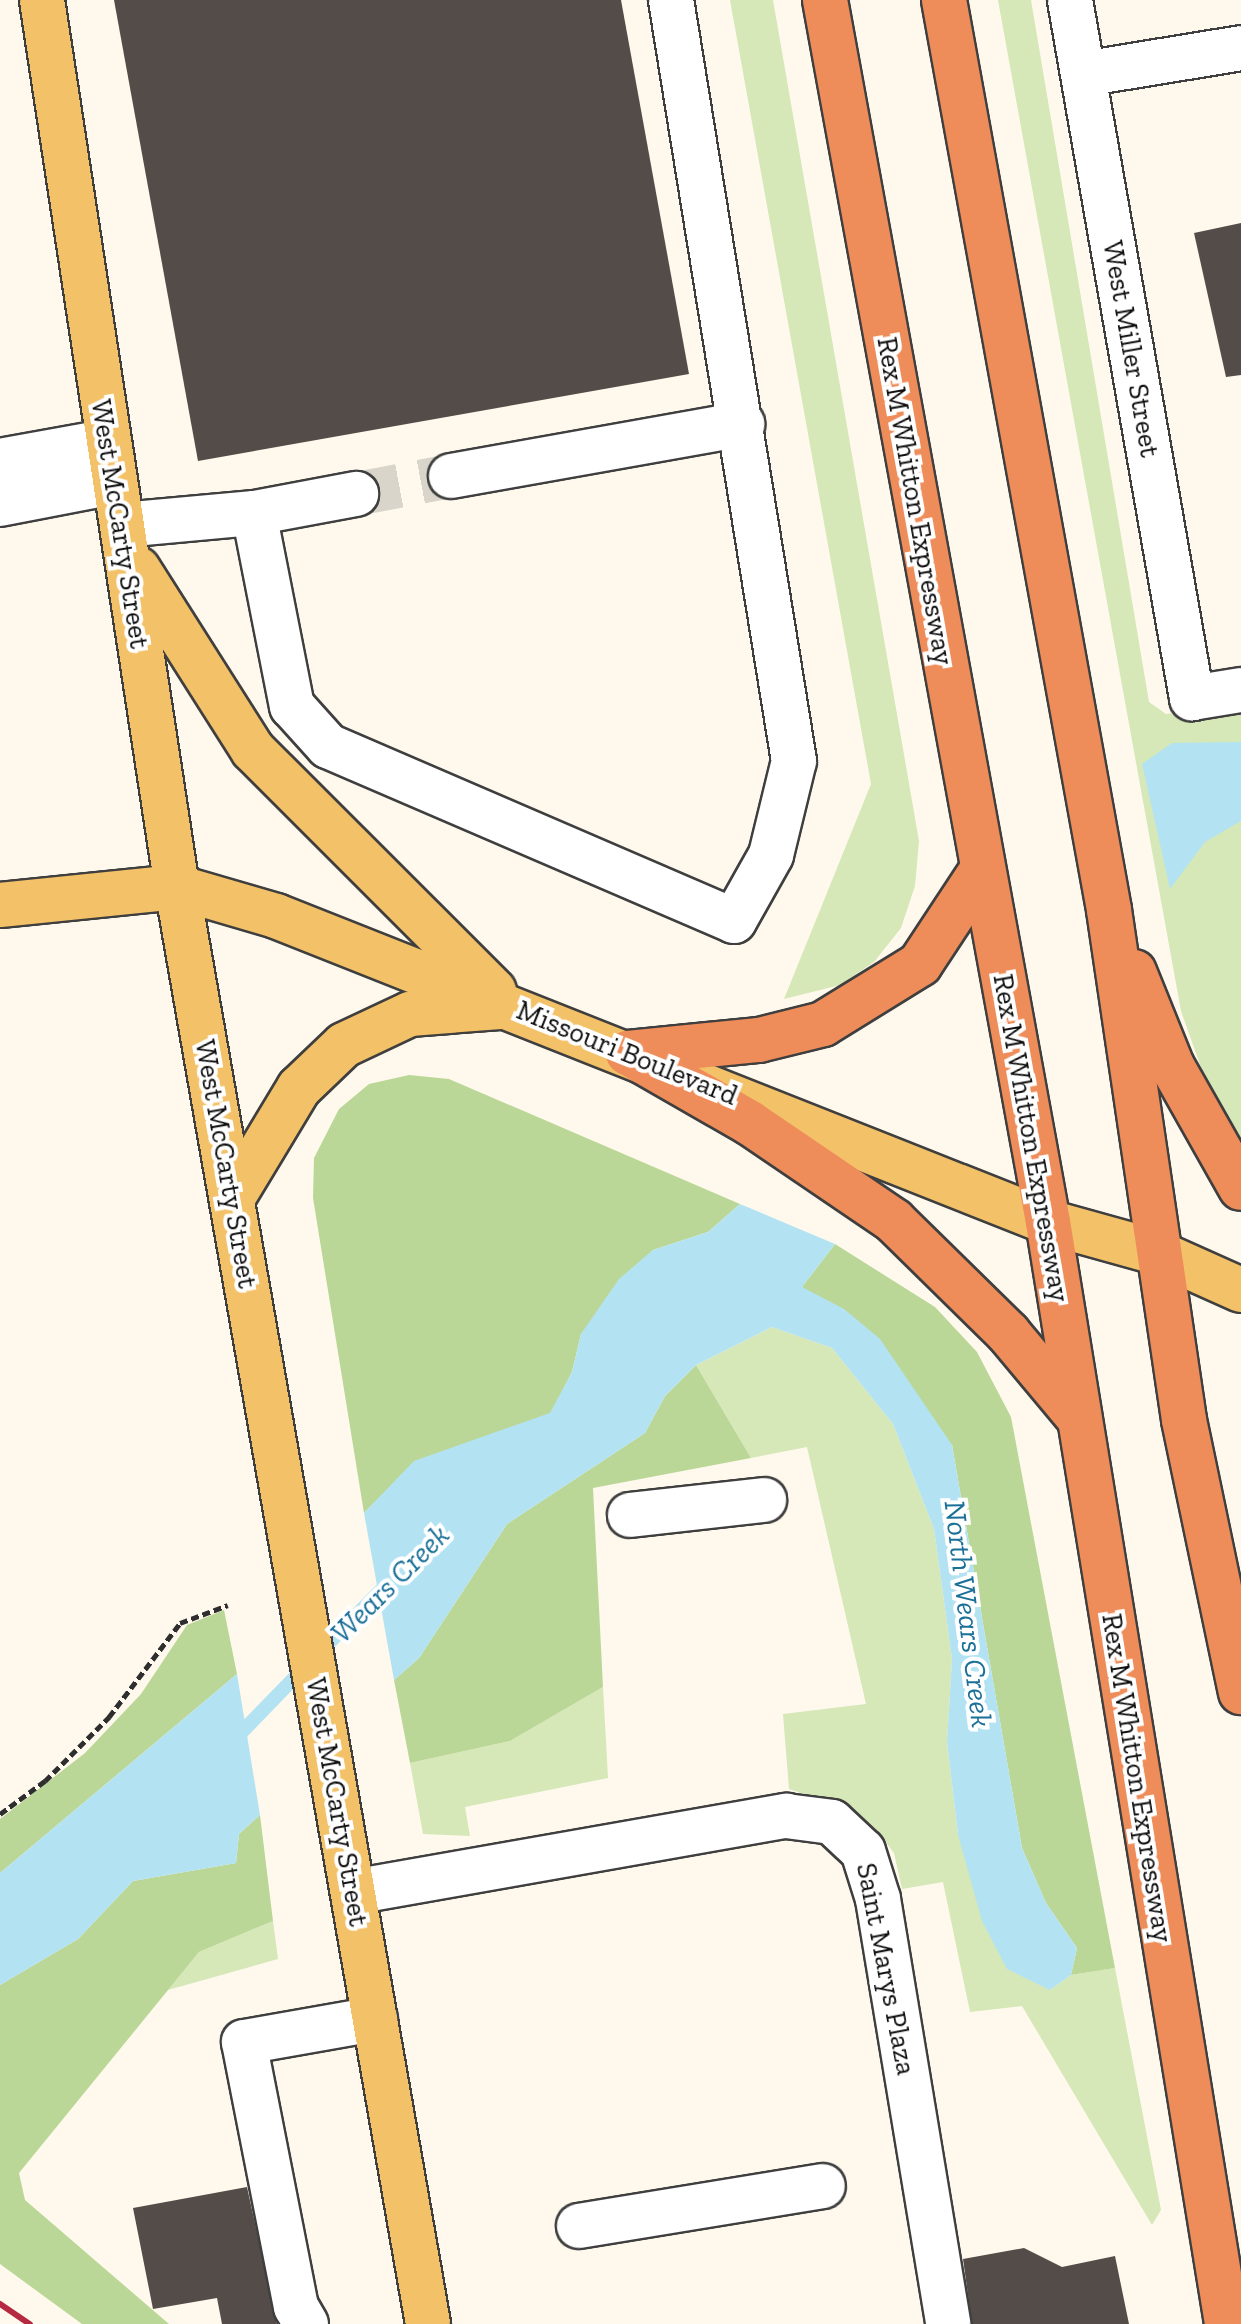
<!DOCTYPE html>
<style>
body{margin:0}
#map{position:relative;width:1241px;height:2324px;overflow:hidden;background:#fef9ec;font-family:"Zilla Slab",serif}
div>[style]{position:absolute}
.green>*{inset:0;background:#d6e7b8}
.forest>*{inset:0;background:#bbd798}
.water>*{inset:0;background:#b3e3f3}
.stream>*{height:14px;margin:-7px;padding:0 7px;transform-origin:7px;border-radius:7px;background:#b3e3f3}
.building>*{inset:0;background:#544c49}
.minor-tunnel>*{height:44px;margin-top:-22px;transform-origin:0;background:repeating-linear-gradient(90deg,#dad5ca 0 44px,transparent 0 66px)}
.path>*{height:5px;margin-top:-2.5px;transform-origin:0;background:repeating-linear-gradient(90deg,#2e2e2e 0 8px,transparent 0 12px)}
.roads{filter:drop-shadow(2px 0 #3f3f3f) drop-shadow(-2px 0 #3f3f3f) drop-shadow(0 2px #3f3f3f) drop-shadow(0 -2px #3f3f3f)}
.minor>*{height:44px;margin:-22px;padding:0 22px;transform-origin:22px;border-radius:22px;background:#fff}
.major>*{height:44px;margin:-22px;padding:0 22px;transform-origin:22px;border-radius:22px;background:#f3c168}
.highway>*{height:44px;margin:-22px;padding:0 22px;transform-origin:22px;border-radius:22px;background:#ee8d5a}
.rail>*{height:6px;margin:-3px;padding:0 3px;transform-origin:3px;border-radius:3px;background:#b62a41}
span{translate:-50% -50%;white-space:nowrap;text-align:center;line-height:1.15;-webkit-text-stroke:8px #fff;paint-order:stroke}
.street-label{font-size:28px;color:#0c0c0c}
.water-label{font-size:30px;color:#1b7098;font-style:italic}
</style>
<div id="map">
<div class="green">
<div style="clip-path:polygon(730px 0,773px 0,919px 841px,915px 886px,901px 928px,874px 962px,840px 985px,784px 999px,871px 784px)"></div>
<div style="clip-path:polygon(998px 0,1031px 0,1149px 702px,1166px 714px,1241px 705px,1241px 1148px,1209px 1090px,1181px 1011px)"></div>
<div style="clip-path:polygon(772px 1327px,832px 1348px,893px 1424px,934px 1529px,952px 1659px,947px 1742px,958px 1835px,1050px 1990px,1071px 1975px,1115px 1968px,1161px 2210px,1152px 2225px,1022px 2006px,970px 2012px,943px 1882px,902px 1889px,894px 1853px,875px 1828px,844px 1807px,789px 1789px,783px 1714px,866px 1704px,807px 1447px,751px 1458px,696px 1365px)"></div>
<div style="clip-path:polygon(603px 1687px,608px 1778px,465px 1807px,470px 1836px,423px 1834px,410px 1763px,510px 1741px)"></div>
<div style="clip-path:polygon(273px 1921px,278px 1959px,168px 1990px,199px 1952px)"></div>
</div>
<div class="forest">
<div style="clip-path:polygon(409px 1075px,449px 1079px,740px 1204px,708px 1232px,653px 1250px,581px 1334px,572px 1372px,551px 1413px,384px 1493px,364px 1513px,313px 1198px,314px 1158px,339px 1109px,369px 1084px)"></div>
<div style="clip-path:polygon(835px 1244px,935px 1307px,977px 1352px,1011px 1417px,1115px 1968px,1071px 1975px,1077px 1948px,1046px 1903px,1022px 1848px,952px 1445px,802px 1287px)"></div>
<div style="clip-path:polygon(696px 1365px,751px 1458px,593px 1488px,603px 1687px,510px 1741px,410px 1763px,394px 1680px,419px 1658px,507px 1524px,645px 1433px,665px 1396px)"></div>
<div style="clip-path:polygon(224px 1610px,237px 1674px,0 1873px,0 1819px,85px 1753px,141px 1694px,187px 1625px)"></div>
<div style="clip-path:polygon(260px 1815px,273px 1921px,199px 1952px,19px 2173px,25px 2200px,169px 2324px,82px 2324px,0 2264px,0 1985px,78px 1939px,133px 1881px,236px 1863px,239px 1834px)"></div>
</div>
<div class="water">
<div style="clip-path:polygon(1241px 742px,1241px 821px,1205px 842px,1170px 889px,1142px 764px,1172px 743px)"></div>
<div style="clip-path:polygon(740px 1204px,835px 1244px,802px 1287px,844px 1309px,880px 1339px,952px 1445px,1022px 1848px,1046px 1903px,1077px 1948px,1071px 1975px,1050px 1990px,1007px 1969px,982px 1921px,958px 1835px,947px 1742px,952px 1659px,934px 1529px,893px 1424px,832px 1348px,772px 1327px,696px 1365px,665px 1396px,645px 1433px,507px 1524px,419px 1658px,394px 1680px,364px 1513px,414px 1461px,550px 1413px,572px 1372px,581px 1334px,619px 1279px,653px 1250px,708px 1232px)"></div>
<div style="clip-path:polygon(237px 1674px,260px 1815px,239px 1834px,236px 1863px,133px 1881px,78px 1939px,0 1985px,0 1873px)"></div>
</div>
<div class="stream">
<div style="left:319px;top:1653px;width:100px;rotate:-45.4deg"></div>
<div style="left:233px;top:1741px;width:103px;rotate:-45.8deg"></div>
</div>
<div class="building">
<div style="clip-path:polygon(114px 0,621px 0,689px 374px,198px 461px)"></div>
<div style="clip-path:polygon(1241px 223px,1241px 375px,1226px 377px,1194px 233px)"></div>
<div style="clip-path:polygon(247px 2187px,277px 2324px,222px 2324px,217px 2298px,153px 2309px,133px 2208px)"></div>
<div style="clip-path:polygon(1024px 2248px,1062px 2267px,1115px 2256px,1129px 2324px,972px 2324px,963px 2259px)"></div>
</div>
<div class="minor-tunnel">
<div style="left:356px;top:494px;width:97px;rotate:-10.7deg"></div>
</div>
<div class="path">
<div style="left:0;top:1814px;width:56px;rotate:-36.3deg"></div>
<div style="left:45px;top:1781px;width:91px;rotate:-45deg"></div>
<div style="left:109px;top:1717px;width:118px;rotate:-52.9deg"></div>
<div style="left:180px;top:1623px;width:51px;rotate:-20.6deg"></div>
</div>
<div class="roads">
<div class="minor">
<div style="left:1070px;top:0;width:709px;rotate:80.09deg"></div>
<div style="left:1192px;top:698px;width:50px;rotate:-9.3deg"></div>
<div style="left:1083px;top:74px;width:160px;rotate:-9.3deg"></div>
<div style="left:0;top:461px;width:107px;rotate:-10.3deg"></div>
<div style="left:451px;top:476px;width:296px;rotate:-10.1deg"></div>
<div style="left:0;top:504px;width:115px;rotate:-11deg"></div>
<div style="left:254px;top:513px;width:197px;rotate:78.9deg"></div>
<div style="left:292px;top:706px;width:54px;rotate:48deg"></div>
<div style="left:328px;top:746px;width:442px;rotate:23.3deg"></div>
<div style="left:734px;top:921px;width:76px;rotate:-60.7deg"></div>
<div style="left:771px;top:855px;width:97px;rotate:-76.3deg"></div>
<div style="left:794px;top:761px;width:771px;rotate:-99.18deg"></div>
<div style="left:122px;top:525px;width:133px;rotate:-5.2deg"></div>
<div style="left:254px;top:513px;width:104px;rotate:-10.6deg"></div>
<div style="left:630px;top:1515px;width:135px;rotate:-6.4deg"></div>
<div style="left:353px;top:1892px;width:440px;rotate:-10deg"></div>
<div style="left:786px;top:1816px;width:46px;rotate:7.4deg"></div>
<div style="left:832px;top:1822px;width:42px;rotate:43.1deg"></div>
<div style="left:863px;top:1851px;width:50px;rotate:72.6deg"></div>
<div style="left:878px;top:1899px;width:431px;rotate:80.6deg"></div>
<div style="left:579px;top:2226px;width:247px;rotate:-9.3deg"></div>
<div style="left:306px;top:2324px;width:20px;rotate:-120deg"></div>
<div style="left:296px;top:2307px;width:270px;rotate:-101.1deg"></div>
<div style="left:244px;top:2042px;width:133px;rotate:-10deg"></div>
</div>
<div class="major">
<div style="left:42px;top:0;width:897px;rotate:81.35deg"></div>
<div style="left:177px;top:887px;width:1459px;rotate:80.09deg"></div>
<div style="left:138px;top:569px;width:214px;rotate:57.6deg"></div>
<div style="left:253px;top:750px;width:341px;rotate:45deg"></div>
<div style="left:0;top:905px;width:178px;rotate:-5.8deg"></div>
<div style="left:177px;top:887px;width:103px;rotate:16.3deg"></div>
<div style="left:276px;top:916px;width:830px;rotate:21.62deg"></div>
<div style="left:1048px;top:1222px;width:112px;rotate:15.5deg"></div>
<div style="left:1156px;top:1252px;width:93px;rotate:24.1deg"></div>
<div style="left:232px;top:1199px;width:130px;rotate:-58.9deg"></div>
<div style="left:299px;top:1088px;width:62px;rotate:-43.7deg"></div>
<div style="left:344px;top:1045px;width:73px;rotate:-25.2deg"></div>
<div style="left:410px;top:1014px;width:90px;rotate:-4.4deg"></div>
</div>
<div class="highway">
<div style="left:825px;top:0;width:1242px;rotate:79.66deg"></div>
<div style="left:1048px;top:1222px;width:1116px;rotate:80.77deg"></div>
<div style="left:944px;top:0;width:925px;rotate:79.72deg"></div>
<div style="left:1109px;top:910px;width:515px;rotate:81.63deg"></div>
<div style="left:1184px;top:1420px;width:278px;rotate:78.2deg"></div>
<div style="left:1134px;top:972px;width:101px;rotate:68deg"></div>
<div style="left:1172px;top:1066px;width:140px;rotate:60.5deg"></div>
<div style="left:628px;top:1053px;width:141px;rotate:29.8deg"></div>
<div style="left:750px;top:1123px;width:174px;rotate:34.2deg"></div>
<div style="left:894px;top:1221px;width:160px;rotate:44.5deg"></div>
<div style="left:1008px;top:1333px;width:111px;rotate:50.1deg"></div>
<div style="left:628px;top:1053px;width:132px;rotate:-5.7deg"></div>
<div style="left:759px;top:1040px;width:66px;rotate:-14deg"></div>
<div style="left:823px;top:1024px;width:114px;rotate:-31.7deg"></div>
<div style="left:920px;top:964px;width:113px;rotate:-56.6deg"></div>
</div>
</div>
<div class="rail">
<div style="left:0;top:2304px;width:36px;rotate:34deg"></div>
</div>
<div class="street-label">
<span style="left:1131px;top:349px;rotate:80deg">West Miller Street</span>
<span style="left:915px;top:501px;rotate:80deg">Rex M Whitton Expressway</span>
<span style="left:120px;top:524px;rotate:81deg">West McCarty Street</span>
<span style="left:627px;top:1053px;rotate:22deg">Missouri Boulevard</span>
<span style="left:1031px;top:1138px;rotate:80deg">Rex M Whitton Expressway</span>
<span style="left:226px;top:1164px;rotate:80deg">West McCarty Street</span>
<span style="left:1137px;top:1778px;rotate:81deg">Rex M Whitton Expressway</span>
<span style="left:337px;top:1802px;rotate:80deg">West McCarty Street</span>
<span style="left:886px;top:1969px;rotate:79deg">Saint Marys Plaza</span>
</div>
<div class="water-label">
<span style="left:390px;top:1584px;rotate:-45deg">Wears Creek</span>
<span style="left:968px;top:1614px;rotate:83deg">North Wears Creek</span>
</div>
</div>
